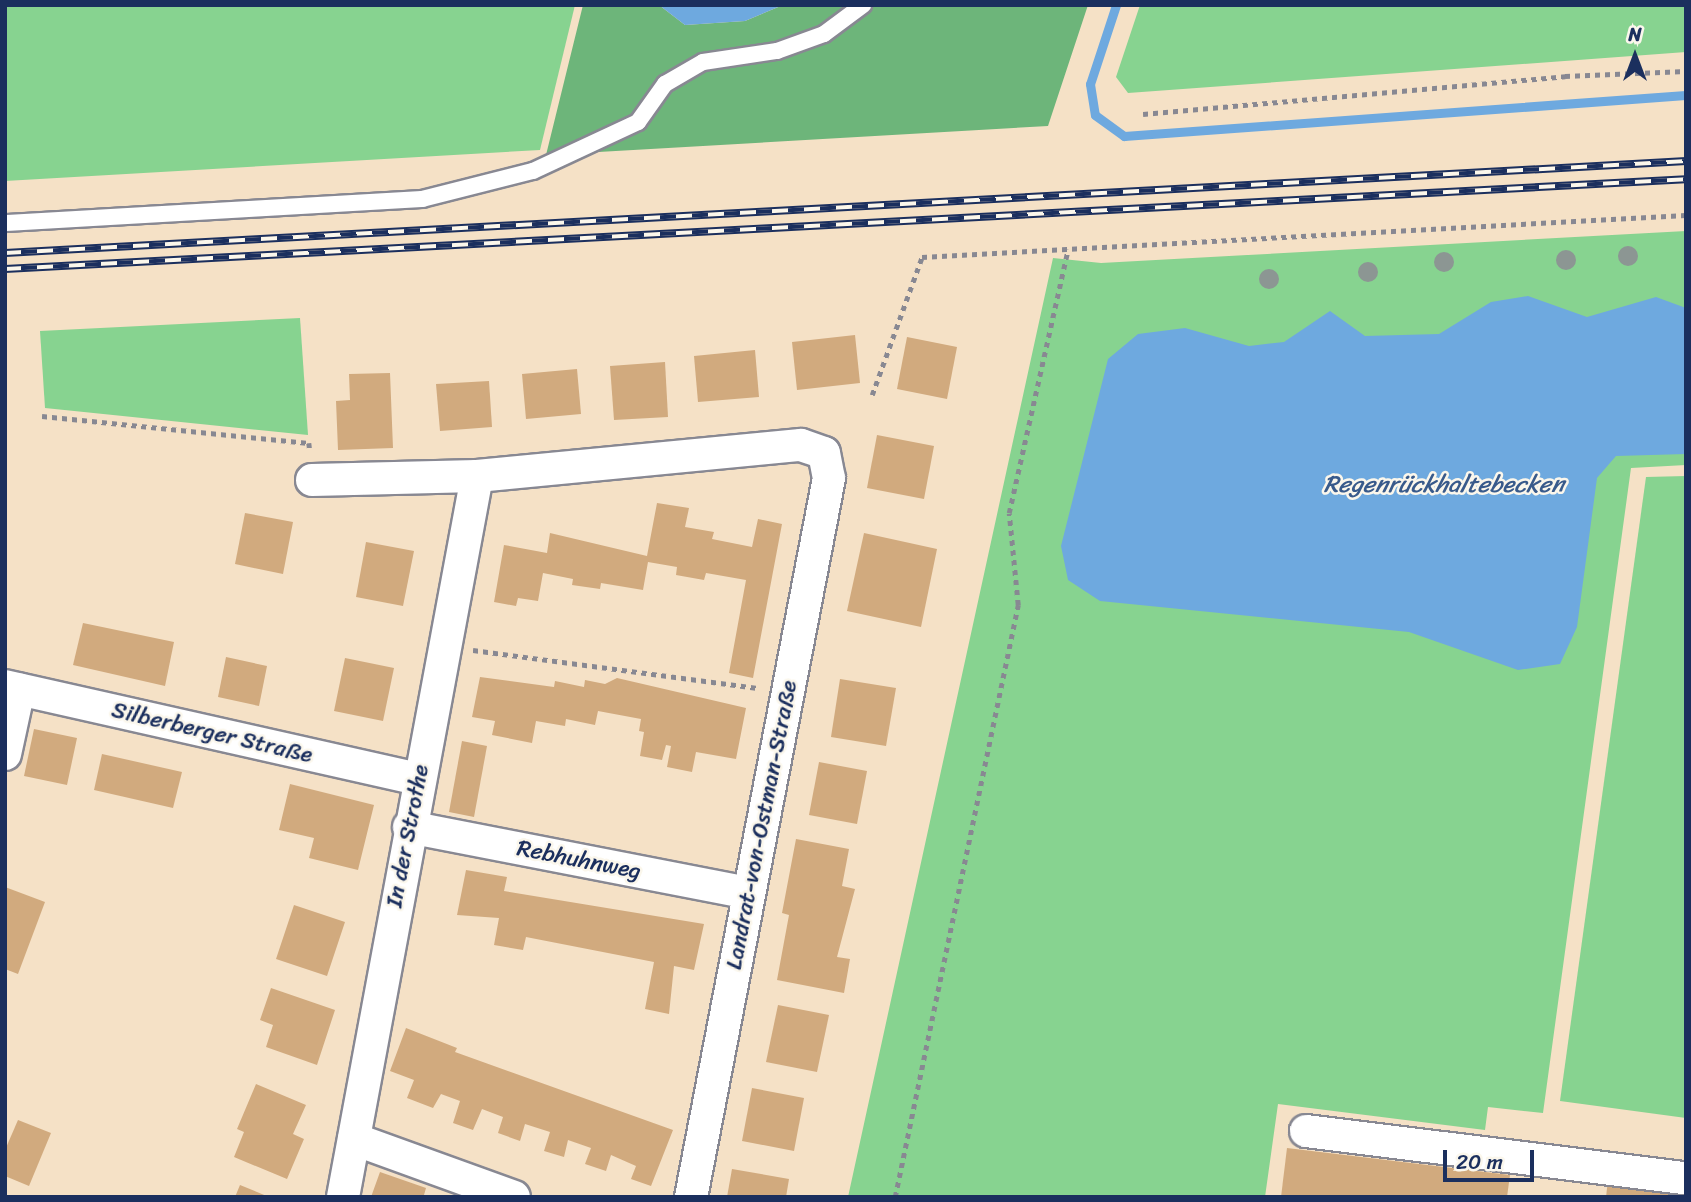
<!DOCTYPE html>
<meta charset="utf-8">
<style>
body{margin:0}
#map{position:relative;width:1691px;height:1202px;overflow:hidden;background:#f5e1c6;font-family:Sriracha,sans-serif}
div>[style]{position:absolute}
.green>*{inset:0;background:#87d390}
.forest>*{inset:0;background:#6db57a}
.water>*{inset:0;background:#6ea9df}
.stream>*{height:9px;margin:-4.5px;padding:0 4.5px;transform-origin:4.5px;border-radius:4.5px;background:#6ea9df}
.building>*{inset:0;background:#d1aa7e}
.path>*{height:4.5px;margin-top:-2.25px;transform-origin:0;background:repeating-linear-gradient(90deg,#888892 0 5px,transparent 0 10px)}
.roads{filter:drop-shadow(2px 0 #888892) drop-shadow(-2px 0 #888892) drop-shadow(0 2px #888892) drop-shadow(0 -2px #888892)}
.lane>*{height:16px;margin:-8px;padding:0 8px;transform-origin:8px;border-radius:8px;background:#fff}
.street>*{height:32px;margin:-16px;padding:0 16px;transform-origin:16px;border-radius:16px;background:#fff}
.rail>*{height:8px;margin-top:-4px;transform-origin:0;background:repeating-linear-gradient(90deg,#fbf7ec 0 16px,#1b2f5e 0 32px);box-sizing:border-box;border-block:2px solid #1b2f5e}
.trees>*{width:20px;height:20px;margin:-10px;border-radius:50%;background:#8c9693}
span{translate:-50% -50%;white-space:nowrap;text-align:center;line-height:1.15;-webkit-text-stroke:5px #fbf7ec;paint-order:stroke}
.street-label{font-size:23px;color:#1b2f5e}
.water-label{font-size:24px;color:#385a8b;font-style:italic}
.frame{position:absolute;inset:0;border:7px solid #1b2f5e;pointer-events:none}
.north{position:absolute;left:1600px;top:21px;width:70px;height:70px;-webkit-text-stroke:5px #fbf7ec;paint-order:stroke;rotate:0deg;font-size:19px;font-weight:700;line-height:28px;text-align:center;color:#1b2f5e}
.north::after{content:'';display:block;margin:auto;width:24px;height:32px;background:#1b2f5e;clip-path:polygon(50% 0,100% 100%,50% 72%,0 100%)}
.scale{position:absolute;left:1443px;top:1150px;width:91px;height:32px;box-sizing:border-box;border:4px solid #1b2f5e;border-top:0;padding-left:9px;font-size:21px;line-height:24px;white-space:nowrap;color:#1b2f5e;-webkit-text-stroke:5px #fbf7ec;paint-order:stroke}
</style>
<div id="map">
<div class="green">
<div style="clip-path:polygon(5px 5px,575px 5px,540px 150px,5px 181px)"></div>
<div style="clip-path:polygon(1140px 5px,1686px 5px,1686px 52px,1128px 93px,1116px 77px)"></div>
<div style="clip-path:polygon(1686px 231px,1686px 465px,1631px 468px,1543px 1113px,1488px 1107px,1485px 1130px,1278px 1104px,1265px 1197px,848px 1197px,1053px 258px,1101px 263px)"></div>
<div style="clip-path:polygon(300px 318px,308px 435px,45px 408px,40px 331px)"></div>
<div style="clip-path:polygon(1686px 476px,1686px 1118px,1560px 1101px,1646px 477px)"></div>
</div>
<div class="forest">
<div style="clip-path:polygon(583px 5px,659px 5px,685px 25px,745px 21px,783px 5px,1088px 5px,1048px 126px,546px 155px)"></div>
</div>
<div class="water">
<div style="clip-path:polygon(659px 5px,783px 5px,745px 21px,685px 25px)"></div>
<div style="clip-path:polygon(1528px 296px,1587px 317px,1656px 297px,1686px 308px,1686px 454px,1616px 456px,1597px 478px,1577px 627px,1560px 664px,1518px 670px,1409px 632px,1100px 601px,1068px 580px,1061px 546px,1108px 359px,1138px 334px,1185px 328px,1249px 346px,1284px 342px,1330px 311px,1365px 336px,1439px 334px,1491px 302px)"></div>
</div>
<div class="stream">
<div style="left:1116px;top:5px;width:83px;rotate:108.2deg"></div>
<div style="left:1090px;top:84px;width:31px;rotate:81deg"></div>
<div style="left:1095px;top:115px;width:36px;rotate:36deg"></div>
<div style="left:1124px;top:136px;width:563px;rotate:-4.17deg"></div>
</div>
<div class="building">
<div style="clip-path:polygon(855px 335px,860px 383px,797px 390px,792px 342px)"></div>
<div style="clip-path:polygon(907px 337px,957px 347px,947px 399px,897px 389px)"></div>
<div style="clip-path:polygon(755px 350px,759px 397px,698px 402px,694px 356px)"></div>
<div style="clip-path:polygon(665px 362px,668px 417px,614px 420px,610px 366px)"></div>
<div style="clip-path:polygon(577px 369px,581px 414px,526px 419px,522px 374px)"></div>
<div style="clip-path:polygon(390px 373px,393px 448px,338px 450px,336px 401px,350px 400px,349px 374px)"></div>
<div style="clip-path:polygon(489px 381px,492px 427px,440px 431px,436px 384px)"></div>
<div style="clip-path:polygon(877px 435px,934px 446px,924px 499px,867px 488px)"></div>
<div style="clip-path:polygon(657px 503px,689px 508px,685px 527px,714px 532px,712px 539px,752px 547px,758px 519px,782px 524px,753px 678px,729px 673px,746px 580px,706px 573px,704px 580px,676px 575px,677px 567px,648px 562px,643px 590px,601px 583px,600px 589px,572px 585px,573px 579px,543px 573px,538px 601px,518px 598px,516px 606px,494px 602px,504px 545px,547px 553px,550px 533px,647px 556px)"></div>
<div style="clip-path:polygon(245px 513px,293px 522px,283px 574px,235px 564px)"></div>
<div style="clip-path:polygon(864px 533px,937px 549px,921px 627px,847px 611px)"></div>
<div style="clip-path:polygon(366px 542px,414px 551px,403px 606px,356px 597px)"></div>
<div style="clip-path:polygon(83px 623px,174px 642px,165px 686px,73px 665px)"></div>
<div style="clip-path:polygon(226px 657px,267px 666px,259px 706px,218px 697px)"></div>
<div style="clip-path:polygon(345px 658px,394px 668px,383px 721px,334px 711px)"></div>
<div style="clip-path:polygon(480px 677px,554px 687px,555px 681px,584px 687px,585px 680px,605px 684px,617px 678px,746px 708px,736px 759px,696px 752px,692px 772px,667px 767px,671px 746px,666px 745px,662px 760px,640px 756px,644px 732px,639px 731px,641px 719px,598px 711px,595px 725px,566px 719px,565px 726px,536px 721px,532px 743px,492px 735px,495px 721px,472px 717px)"></div>
<div style="clip-path:polygon(840px 679px,896px 688px,886px 746px,831px 737px)"></div>
<div style="clip-path:polygon(34px 729px,77px 738px,67px 785px,24px 776px)"></div>
<div style="clip-path:polygon(462px 741px,487px 746px,474px 817px,449px 812px)"></div>
<div style="clip-path:polygon(102px 754px,182px 772px,173px 808px,94px 790px)"></div>
<div style="clip-path:polygon(819px 762px,867px 771px,857px 824px,809px 815px)"></div>
<div style="clip-path:polygon(290px 784px,374px 805px,358px 870px,309px 858px,314px 838px,279px 830px)"></div>
<div style="clip-path:polygon(796px 839px,849px 849px,842px 886px,855px 889px,837px 957px,850px 959px,844px 993px,777px 980px,789px 915px,782px 913px)"></div>
<div style="clip-path:polygon(466px 870px,507px 877px,504px 891px,704px 924px,694px 970px,674px 966px,669px 1014px,645px 1009px,654px 962px,526px 937px,523px 950px,494px 945px,499px 918px,457px 915px)"></div>
<div style="clip-path:polygon(5px 887px,45px 902px,18px 974px,5px 969px)"></div>
<div style="clip-path:polygon(294px 905px,345px 922px,327px 976px,276px 959px)"></div>
<div style="clip-path:polygon(271px 988px,335px 1010px,317px 1065px,266px 1047px,273px 1025px,260px 1020px)"></div>
<div style="clip-path:polygon(778px 1005px,829px 1015px,817px 1072px,766px 1062px)"></div>
<div style="clip-path:polygon(406px 1028px,457px 1048px,455px 1052px,673px 1130px,651px 1186px,631px 1179px,636px 1166px,611px 1155px,606px 1171px,585px 1164px,591px 1148px,568px 1140px,564px 1157px,544px 1151px,550px 1132px,525px 1124px,520px 1141px,498px 1133px,503px 1117px,482px 1109px,473px 1130px,453px 1123px,460px 1101px,441px 1094px,433px 1108px,407px 1098px,414px 1080px,390px 1071px)"></div>
<div style="clip-path:polygon(256px 1084px,306px 1105px,293px 1134px,304px 1139px,287px 1179px,234px 1157px,244px 1132px,237px 1129px)"></div>
<div style="clip-path:polygon(752px 1088px,804px 1098px,794px 1151px,742px 1141px)"></div>
<div style="clip-path:polygon(18px 1120px,51px 1133px,29px 1186px,5px 1176px,5px 1150px)"></div>
<div style="clip-path:polygon(1287px 1148px,1510px 1175px,1507px 1197px,1281px 1197px)"></div>
<div style="clip-path:polygon(732px 1169px,789px 1179px,786px 1197px,727px 1197px)"></div>
<div style="clip-path:polygon(380px 1172px,426px 1188px,424px 1195px,428px 1197px,371px 1197px)"></div>
<div style="clip-path:polygon(1608px 1180px,1675px 1189px,1674px 1197px,1606px 1197px)"></div>
<div style="clip-path:polygon(240px 1185px,269px 1197px,235px 1197px)"></div>
</div>
<div class="path">
<div style="left:1143px;top:114px;width:424px;rotate:-5.1deg"></div>
<div style="left:1565px;top:76px;width:121px;rotate:-2.4deg"></div>
<div style="left:872px;top:395px;width:147px;rotate:-70.1deg"></div>
<div style="left:922px;top:257px;width:765px;rotate:-3.15deg"></div>
<div style="left:42px;top:416px;width:268px;rotate:5.8deg"></div>
<div style="left:309px;top:443px;width:8px;rotate:83deg"></div>
<div style="left:473px;top:650px;width:289px;rotate:7.6deg"></div>
<div style="left:895px;top:1197px;width:605px;rotate:-78.26deg"></div>
<div style="left:1018px;top:605px;width:92px;rotate:-95.6deg"></div>
<div style="left:1009px;top:513px;width:270px;rotate:-77.4deg"></div>
</div>
<div class="roads">
<div class="lane">
<div style="left:5px;top:223px;width:418px;rotate:-3.3deg"></div>
<div style="left:422px;top:199px;width:114px;rotate:-14.2deg"></div>
<div style="left:533px;top:171px;width:116px;rotate:-25deg"></div>
<div style="left:638px;top:122px;width:47px;rotate:-54.6deg"></div>
<div style="left:665px;top:84px;width:44px;rotate:-30.1deg"></div>
<div style="left:703px;top:62px;width:75px;rotate:-8.5deg"></div>
<div style="left:777px;top:51px;width:50px;rotate:-19.9deg"></div>
<div style="left:824px;top:34px;width:49px;rotate:-36.6deg"></div>
</div>
<div class="street">
<div style="left:312px;top:480px;width:165px;rotate:-1.4deg"></div>
<div style="left:477px;top:476px;width:325px;rotate:-5.5deg"></div>
<div style="left:801px;top:445px;width:24px;rotate:19deg"></div>
<div style="left:824px;top:453px;width:25px;rotate:79deg"></div>
<div style="left:829px;top:478px;width:732px;rotate:100.86deg"></div>
<div style="left:5px;top:686px;width:424px;rotate:12.7deg"></div>
<div style="left:5px;top:754px;width:66px;rotate:-77.8deg"></div>
<div style="left:409px;top:827px;width:345px;rotate:11deg"></div>
<div style="left:1306px;top:1131px;width:383px;rotate:7.1deg"></div>
<div style="left:354px;top:1139px;width:170px;rotate:19.9deg"></div>
<div style="left:343px;top:1197px;width:733px;rotate:-79.47deg"></div>
</div>
</div>
<div class="rail">
<div style="left:5px;top:253px;width:1684px;rotate:-3.13deg"></div>
<div style="left:5px;top:269px;width:1683px;rotate:-3.06deg"></div>
</div>
<div class="trees">
<div style="left:1628px;top:256px"></div>
<div style="left:1566px;top:260px"></div>
<div style="left:1444px;top:262px"></div>
<div style="left:1368px;top:272px"></div>
<div style="left:1269px;top:279px"></div>
</div>
<div class="street-label">
<span style="left:212px;top:733px;rotate:13deg">Silberberger Straße</span>
<span style="left:762px;top:825px;rotate:-79deg">Landrat-von-Ostman-Straße</span>
<span style="left:408px;top:836px;rotate:-79deg">In der Strothe</span>
<span style="left:579px;top:860px;rotate:11deg">Rebhuhnweg</span>
</div>
<div class="water-label">
<span style="left:1444px;top:485px">Regenrückhaltebecken</span>
</div>
<div class="frame"></div>
<div class="north">N</div>
<div class="scale">20 m</div>
</div>
